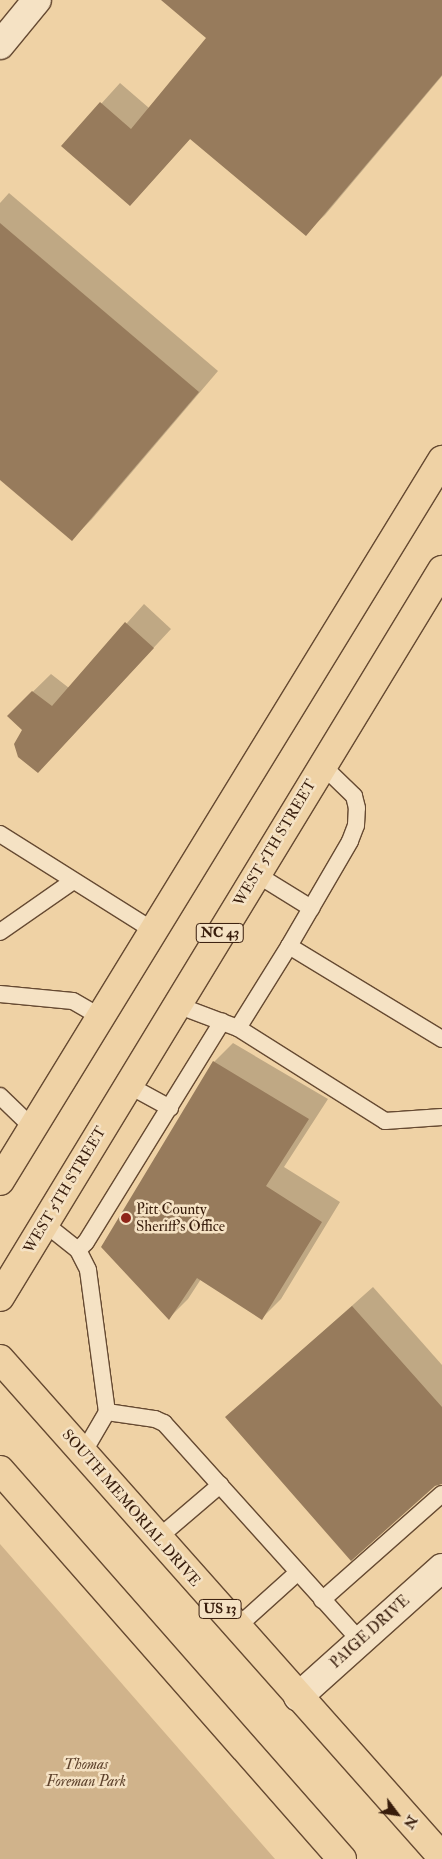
<!DOCTYPE html>
<style>
body{margin:0}
#map{position:relative;width:442px;height:1859px;overflow:hidden;background:#efd2a5;font-family:"IM FELL Double Pica",serif}
div>[style]{position:absolute}
.green>*{inset:0;background:#d0b38b}
.shadow>*{inset:0;background:#0003}
.building>*{inset:0;background:#977b5c}
.roads{filter:drop-shadow(1px 0 #664a32) drop-shadow(-1px 0 #664a32) drop-shadow(0 1px #664a32) drop-shadow(0 -1px #664a32)}
.lane>*{height:16px;margin:-8px;padding:0 8px;transform-origin:8px;border-radius:8px;background:#f5e2c4}
.street>*{height:28px;margin:-14px;padding:0 14px;transform-origin:14px;border-radius:14px;background:#f5e2c4}
.primary>*{height:28px;margin:-14px;padding:0 14px;transform-origin:14px;border-radius:14px;background:#efd2a5}
.dots>*{width:14px;height:14px;translate:-50% -50%;box-sizing:border-box;border:2px solid #f5e2c4;border-radius:50%}
span{translate:-50% -50%;white-space:nowrap;text-align:center;line-height:1.15;-webkit-text-stroke:5px #f5e2c4;paint-order:stroke}
.shield-label span{padding:1px 4px;background:#f5e2c4;border:1px solid;border-radius:4px;-webkit-text-stroke-width:0}
.shield-label{font-size:14px;color:#381d0c;font-weight:700}
.street-label{font-size:15px;color:#381d0c}
.poi-label{font-size:15px;color:#381d0c}
.left{translate:0 -50%;text-align:left}
.park-label{font-size:15px;color:#5e422c;font-style:italic}
.north{position:absolute;left:372px;top:1789px;width:50px;height:50px;-webkit-text-stroke:4px #f5e2c4;paint-order:stroke;rotate:121deg;font-size:14px;font-weight:700;line-height:20px;text-align:center;color:#381d0c}
.north::after{content:'';display:block;margin:auto;width:18px;height:22px;background:#381d0c;clip-path:polygon(50% 0,100% 100%,50% 72%,0 100%)}
</style>
<div id="map">
<div class="green">
<div style="clip-path:polygon(0 1544px,275px 1859px,0 1859px)"></div>
</div>
<div class="shadow">
<div style="clip-path:polygon(163px 0,442px 0,442px 76px,325px 215px,305px 234px,191px 138px,130px 205px,63px 146px,120px 83px,149px 108px,208px 38px)"></div>
<div style="clip-path:polygon(9px 193px,218px 371px,92px 519px,72px 539px,0 478px,0 203px)"></div>
<div style="clip-path:polygon(144px 604px,171px 629px,56px 753px,8px 716px,51px 674px,69px 688px)"></div>
<div style="clip-path:polygon(233px 1043px,328px 1099px,284px 1167px,340px 1202px,281px 1299px,262px 1318px,201px 1279px,188px 1299px,169px 1318px,214px 1062px)"></div>
<div style="clip-path:polygon(373px 1287px,442px 1365px,442px 1483px,227px 1417px)"></div>
</div>
<div class="building">
<div style="clip-path:polygon(161px 0,442px 0,442px 75px,306px 236px,190px 139px,130px 206px,61px 146px,100px 102px,131px 129px,206px 38px)"></div>
<div style="clip-path:polygon(0 223px,199px 392px,72px 541px,0 480px)"></div>
<div style="clip-path:polygon(125px 622px,154px 648px,38px 773px,18px 757px,14px 744px,22px 730px,7px 716px,32px 691px,52px 706px)"></div>
<div style="clip-path:polygon(213px 1061px,309px 1119px,266px 1186px,322px 1222px,262px 1320px,197px 1278px,169px 1320px,101px 1247px)"></div>
<div style="clip-path:polygon(352px 1306px,442px 1407px,442px 1484px,435px 1486px,351px 1561px,225px 1417px)"></div>
</div>
<div class="roads">
<div class="lane">
<div style="left:0;top:834px;width:182px;rotate:32.2deg"></div>
<div style="left:256px;top:874px;width:65px;rotate:31.7deg"></div>
<div style="left:0;top:932px;width:89px;rotate:-34.9deg"></div>
<div style="left:289px;top:946px;width:179px;rotate:31.3deg"></div>
<div style="left:0;top:994px;width:73px;rotate:5.5deg"></div>
<div style="left:73px;top:1001px;width:32px;rotate:30deg"></div>
<div style="left:177px;top:1005px;width:65px;rotate:20.7deg"></div>
<div style="left:238px;top:1028px;width:97px;rotate:-58.1deg"></div>
<div style="left:289px;top:946px;width:121px;rotate:-59.8deg"></div>
<div style="left:350px;top:841px;width:17px;rotate:-69deg"></div>
<div style="left:356px;top:825px;width:17px;rotate:-87deg"></div>
<div style="left:357px;top:808px;width:12px;rotate:-104deg"></div>
<div style="left:354px;top:796px;width:45px;rotate:-135.9deg"></div>
<div style="left:238px;top:1028px;width:174px;rotate:32.3deg"></div>
<div style="left:385px;top:1121px;width:57px;rotate:-4deg"></div>
<div style="left:128px;top:1085px;width:48px;rotate:28.7deg"></div>
<div style="left:0;top:1096px;width:46px;rotate:44.1deg"></div>
<div style="left:44px;top:1223px;width:43px;rotate:38.5deg"></div>
<div style="left:78px;top:1250px;width:22px;rotate:63deg"></div>
<div style="left:88px;top:1270px;width:143px;rotate:82.4deg"></div>
<div style="left:107px;top:1412px;width:48px;rotate:120.3deg"></div>
<div style="left:78px;top:1250px;width:11px;rotate:-45deg"></div>
<div style="left:86px;top:1242px;width:259px;rotate:-58.3deg"></div>
<div style="left:107px;top:1412px;width:49px;rotate:8.3deg"></div>
<div style="left:155px;top:1419px;width:10px;rotate:24deg"></div>
<div style="left:164px;top:1423px;width:293px;rotate:48deg"></div>
<div style="left:158px;top:1538px;width:82px;rotate:-40.5deg"></div>
<div style="left:322px;top:1600px;width:160px;rotate:-41.5deg"></div>
<div style="left:237px;top:1627px;width:82px;rotate:-42deg"></div>
</div>
<div class="street">
<div style="left:0;top:45px;width:58px;rotate:-50.6deg"></div>
<div style="left:298px;top:1697px;width:193px;rotate:-41.9deg"></div>
</div>
<div class="primary">
<div style="left:0;top:1181px;width:846px;rotate:-58.49deg"></div>
<div style="left:0;top:1297px;width:851px;rotate:-58.7deg"></div>
<div style="left:0;top:1359px;width:666px;rotate:48.41deg"></div>
<div style="left:0;top:1470px;width:518px;rotate:48.68deg"></div>
</div>
</div>
<div class="dots">
<div style="left:126px;top:1218px;background:#8f2418"></div>
</div>
<div class="shield-label">
<span style="left:220px;top:933px">NC 43</span>
<span style="left:220px;top:1609px">US 13</span>
</div>
<div class="street-label">
<span style="left:275px;top:843px;rotate:-59deg">WEST 5TH STREET</span>
<span style="left:65px;top:1190px;rotate:-59deg">WEST 5TH STREET</span>
<span style="left:131px;top:1508px;rotate:49deg">SOUTH MEMORIAL DRIVE</span>
<span style="left:370px;top:1632px;rotate:-42deg">PAIGE DRIVE</span>
</div>
<div class="poi-label">
<span class="left" style="left:136px;top:1218px">Pitt County<br>Sheriff's Office</span>
</div>
<div class="park-label">
<span style="left:86px;top:1773px">Thomas<br>Foreman Park</span>
</div>
<div class="north">N</div>
</div>
